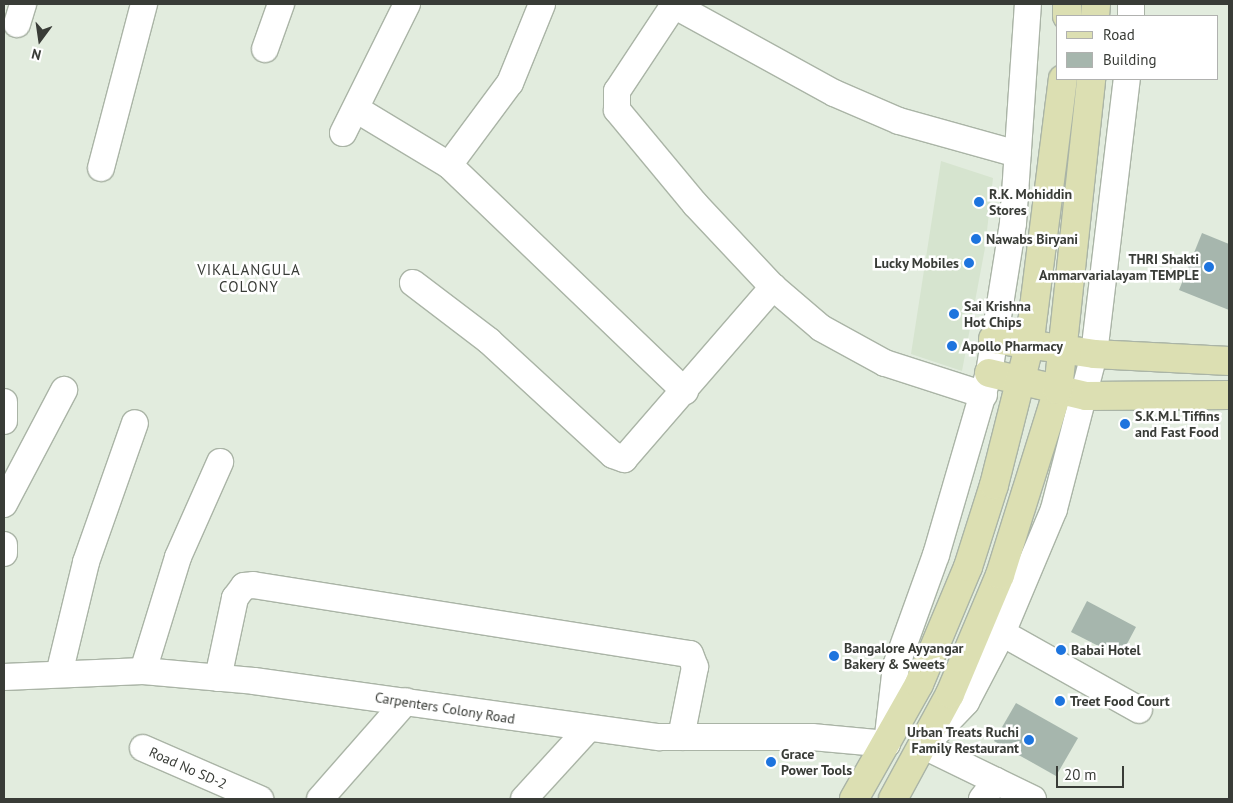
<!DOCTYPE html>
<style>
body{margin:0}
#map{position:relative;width:1233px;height:803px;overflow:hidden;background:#e2ecde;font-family:"PT Sans",sans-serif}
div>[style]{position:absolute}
.built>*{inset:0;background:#d6e4cf}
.building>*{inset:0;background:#a6b6ad}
.roads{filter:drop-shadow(1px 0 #aab4a6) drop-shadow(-1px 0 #aab4a6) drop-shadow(0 1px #aab4a6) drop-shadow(0 -1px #aab4a6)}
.minor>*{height:26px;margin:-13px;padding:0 13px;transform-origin:13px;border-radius:13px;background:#fff}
.major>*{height:28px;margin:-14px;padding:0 14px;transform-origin:14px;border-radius:14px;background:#dcdfb2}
.dots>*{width:14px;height:14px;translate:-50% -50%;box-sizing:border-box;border:2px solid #fff;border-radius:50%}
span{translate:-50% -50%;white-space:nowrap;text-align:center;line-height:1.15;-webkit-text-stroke:5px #fff;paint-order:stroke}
.poi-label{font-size:14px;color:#393c37;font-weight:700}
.left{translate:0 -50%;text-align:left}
.right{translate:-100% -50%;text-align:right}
.street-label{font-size:14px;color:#393c37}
.neighbourhood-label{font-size:15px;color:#393c37;letter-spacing:1px}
.frame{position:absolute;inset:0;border:5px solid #393c37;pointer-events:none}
.legend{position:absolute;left:1056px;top:15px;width:162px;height:65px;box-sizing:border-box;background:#fff;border:1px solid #b0b1af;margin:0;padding:6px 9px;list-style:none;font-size:15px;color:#393c37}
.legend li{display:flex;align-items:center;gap:10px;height:25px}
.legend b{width:25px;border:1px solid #b0b1af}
.north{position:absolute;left:15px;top:15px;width:50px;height:50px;-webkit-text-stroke:4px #fff;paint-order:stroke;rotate:194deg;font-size:14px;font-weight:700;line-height:20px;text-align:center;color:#393c37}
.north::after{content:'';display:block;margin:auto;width:18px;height:22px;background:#393c37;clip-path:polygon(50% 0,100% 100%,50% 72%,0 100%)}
.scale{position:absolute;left:1056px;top:766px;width:68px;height:22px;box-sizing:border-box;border:2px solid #393c37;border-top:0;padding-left:6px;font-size:15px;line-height:18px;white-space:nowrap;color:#393c37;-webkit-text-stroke:4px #fff;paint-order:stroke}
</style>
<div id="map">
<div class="built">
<div style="clip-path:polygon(941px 161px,993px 178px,985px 248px,962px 371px,911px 354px)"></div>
</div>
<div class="building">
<div style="clip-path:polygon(1202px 233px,1229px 244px,1229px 310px,1179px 290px)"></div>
<div style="clip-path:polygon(1087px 601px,1136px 627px,1120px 657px,1071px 632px)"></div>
<div style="clip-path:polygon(1016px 703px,1078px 738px,1056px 776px,994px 741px)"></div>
</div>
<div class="roads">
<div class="minor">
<div style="left:672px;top:4px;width:185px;rotate:28.8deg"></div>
<div style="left:834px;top:93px;width:71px;rotate:23.3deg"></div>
<div style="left:899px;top:121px;width:123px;rotate:15.6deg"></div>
<div style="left:674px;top:5px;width:103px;rotate:123.5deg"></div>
<div style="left:617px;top:91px;width:19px;rotate:90deg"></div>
<div style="left:617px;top:110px;width:122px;rotate:50.3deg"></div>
<div style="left:695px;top:204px;width:114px;rotate:46.8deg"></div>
<div style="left:773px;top:287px;width:63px;rotate:40.5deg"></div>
<div style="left:821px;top:328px;width:73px;rotate:28.7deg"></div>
<div style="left:885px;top:363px;width:104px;rotate:17.9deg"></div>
<div style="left:1131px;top:16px;width:12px;rotate:-90deg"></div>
<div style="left:17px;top:24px;width:21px;rotate:-73deg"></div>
<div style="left:265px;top:49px;width:48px;rotate:-70.4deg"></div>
<div style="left:356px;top:109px;width:109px;rotate:31.1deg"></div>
<div style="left:449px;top:165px;width:327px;rotate:43.8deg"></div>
<div style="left:343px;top:133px;width:144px;rotate:-63.6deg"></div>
<div style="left:449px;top:165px;width:102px;rotate:-53.4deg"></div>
<div style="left:510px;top:83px;width:85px;rotate:-67.9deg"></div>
<div style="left:101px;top:168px;width:170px;rotate:-75.3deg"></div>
<div style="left:413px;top:283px;width:96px;rotate:37.3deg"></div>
<div style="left:489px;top:341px;width:168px;rotate:42.6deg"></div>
<div style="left:613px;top:455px;width:12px;rotate:20deg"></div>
<div style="left:624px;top:459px;width:228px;rotate:-49.1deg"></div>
<div style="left:4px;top:402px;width:19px;rotate:90deg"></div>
<div style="left:4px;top:504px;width:129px;rotate:-62.2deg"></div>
<div style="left:4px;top:545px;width:8px;rotate:90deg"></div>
<div style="left:1002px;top:633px;width:157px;rotate:29.3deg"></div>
<div style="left:143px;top:671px;width:119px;rotate:-72.9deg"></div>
<div style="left:178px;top:557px;width:104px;rotate:-66.1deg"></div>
<div style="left:59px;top:674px;width:115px;rotate:-76.4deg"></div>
<div style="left:86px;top:562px;width:147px;rotate:-70.6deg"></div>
<div style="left:4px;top:677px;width:139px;rotate:-2.5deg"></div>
<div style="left:143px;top:671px;width:111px;rotate:5.1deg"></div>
<div style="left:254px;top:681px;width:410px;rotate:7.9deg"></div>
<div style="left:660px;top:737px;width:152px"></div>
<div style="left:812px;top:737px;width:75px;rotate:5.3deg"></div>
<div style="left:887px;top:744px;width:79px;rotate:-83.4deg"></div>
<div style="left:896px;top:666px;width:118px;rotate:-70.2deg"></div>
<div style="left:936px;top:555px;width:190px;rotate:-73.8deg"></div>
<div style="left:989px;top:373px;width:152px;rotate:-80.9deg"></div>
<div style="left:1013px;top:223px;width:220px;rotate:-86.1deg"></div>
<div style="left:218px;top:678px;width:82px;rotate:-78deg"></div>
<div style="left:235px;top:598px;width:15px;rotate:-53deg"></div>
<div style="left:244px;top:586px;width:9px;rotate:-6deg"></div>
<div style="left:253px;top:585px;width:442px;rotate:9deg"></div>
<div style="left:690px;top:654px;width:14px;rotate:69deg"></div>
<div style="left:695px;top:667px;width:71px;rotate:101.3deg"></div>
<div style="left:143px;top:748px;width:128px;rotate:23.6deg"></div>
<div style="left:320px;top:799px;width:130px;rotate:-48.7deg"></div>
<div style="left:524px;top:799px;width:95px;rotate:-47.6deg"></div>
<div style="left:982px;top:799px;width:23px;rotate:-52deg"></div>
<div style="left:1033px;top:799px;width:121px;rotate:-154.1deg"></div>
<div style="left:924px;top:746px;width:61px;rotate:-46.3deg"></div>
<div style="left:966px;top:702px;width:78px;rotate:-62.4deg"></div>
<div style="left:1002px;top:633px;width:134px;rotate:-67.2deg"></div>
<div style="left:1054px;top:509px;width:160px;rotate:-75.5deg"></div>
<div style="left:1094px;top:354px;width:277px;rotate:-83.2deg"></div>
</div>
<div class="major">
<div style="left:1067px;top:16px;width:12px;rotate:-90deg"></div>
<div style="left:1095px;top:16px;width:12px;rotate:-85deg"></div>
<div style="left:993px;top:339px;width:102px;rotate:8.4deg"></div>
<div style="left:1094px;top:354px;width:135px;rotate:3deg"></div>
<div style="left:989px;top:373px;width:100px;rotate:13.3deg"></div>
<div style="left:1086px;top:396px;width:143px;rotate:-0.4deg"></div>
<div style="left:854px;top:799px;width:132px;rotate:-60.5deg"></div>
<div style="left:919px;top:684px;width:127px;rotate:-67.3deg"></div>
<div style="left:968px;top:567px;width:86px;rotate:-72.4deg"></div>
<div style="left:994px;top:485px;width:142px;rotate:-75.8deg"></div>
<div style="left:1029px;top:347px;width:270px;rotate:-82.8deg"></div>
<div style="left:893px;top:799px;width:119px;rotate:-61.5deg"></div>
<div style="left:950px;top:694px;width:129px;rotate:-67.2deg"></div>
<div style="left:1000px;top:575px;width:194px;rotate:-72.6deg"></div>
<div style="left:1058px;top:390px;width:313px;rotate:-83.9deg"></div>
</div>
</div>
<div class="dots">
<div style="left:979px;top:202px;background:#1d74de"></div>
<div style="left:976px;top:239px;background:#1d74de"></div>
<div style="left:969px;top:263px;background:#1d74de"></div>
<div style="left:1209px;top:267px;background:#1d74de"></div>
<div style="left:954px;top:314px;background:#1d74de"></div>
<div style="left:952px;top:346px;background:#1d74de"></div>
<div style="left:1125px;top:424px;background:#1d74de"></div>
<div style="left:1061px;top:650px;background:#1d74de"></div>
<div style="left:834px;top:656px;background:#1d74de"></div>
<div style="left:1060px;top:701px;background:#1d74de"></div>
<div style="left:1029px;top:740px;background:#1d74de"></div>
<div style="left:771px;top:762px;background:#1d74de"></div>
</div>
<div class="poi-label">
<span class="left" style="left:989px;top:202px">R.K. Mohiddin<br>Stores</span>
<span class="left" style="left:986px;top:239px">Nawabs Biryani</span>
<span class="right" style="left:1199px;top:267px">THRI Shakti<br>Ammarvarialayam TEMPLE</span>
<span class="right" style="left:959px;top:263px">Lucky Mobiles</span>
<span class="left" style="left:964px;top:314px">Sai Krishna<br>Hot Chips</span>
<span class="left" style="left:962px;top:346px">Apollo Pharmacy</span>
<span class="left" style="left:1135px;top:424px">S.K.M.L Tiffins<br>and Fast Food</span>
<span class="left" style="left:844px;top:656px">Bangalore Ayyangar<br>Bakery &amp; Sweets</span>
<span class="left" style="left:1071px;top:650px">Babai Hotel</span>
<span class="left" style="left:1070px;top:701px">Treet Food Court</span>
<span class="right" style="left:1019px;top:740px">Urban Treats Ruchi<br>Family Restaurant</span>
<span class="left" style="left:781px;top:762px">Grace<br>Power Tools</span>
</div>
<div class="street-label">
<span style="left:445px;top:708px;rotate:9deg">Carpenters Colony Road</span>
<span style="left:188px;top:768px;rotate:24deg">Road No SD-2</span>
</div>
<div class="neighbourhood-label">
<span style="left:249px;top:278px">VIKALANGULA<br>COLONY</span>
</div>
<div class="frame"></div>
<ul class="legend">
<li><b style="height:6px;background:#dcdfb2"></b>Road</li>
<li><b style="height:14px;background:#a6b6ad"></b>Building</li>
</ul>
<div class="north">N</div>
<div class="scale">20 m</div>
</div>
